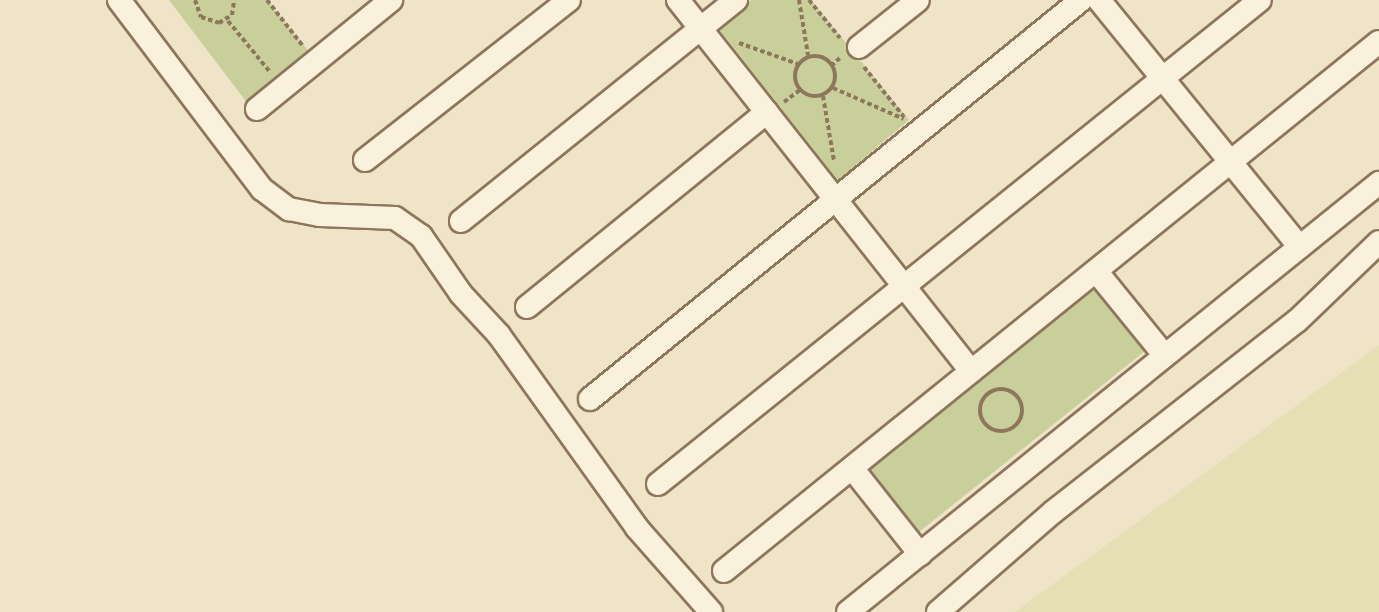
<!DOCTYPE html>
<style>
body{margin:0}
#map{position:relative;width:1379px;height:612px;overflow:hidden;background:#f0e4c8;font-family:"Roboto Serif",serif}
div>[style]{position:absolute}
.farmland>*{inset:0;background:#e6deb5}
.green>*{inset:0;background:#c9cf9b}
.path>*{height:4px;margin-top:-2px;transform-origin:0;background:repeating-linear-gradient(90deg,#8d765c 0 4.5px,transparent 0 7.5px)}
.path>.ring{margin:-2px;padding:0;box-sizing:content-box;background:none;border:4px solid #8d765c;border-radius:50%}
.roads{filter:drop-shadow(2px 0 #8d765c) drop-shadow(-2px 0 #8d765c) drop-shadow(0 2px #8d765c) drop-shadow(0 -2px #8d765c)}
.street>*{height:22px;margin:-11px;padding:0 11px;transform-origin:11px;border-radius:11px;background:#faf1dc}
span{translate:-50% -50%;white-space:nowrap;text-align:center;line-height:1.15;-webkit-text-stroke:4.5px #f7eed8;paint-order:stroke}
</style>
<div id="map">
<div class="farmland">
<div style="clip-path:polygon(1379px 345px,1379px 612px,1015px 612px)"></div>
</div>
<div class="green">
<div style="clip-path:polygon(169px 0,268px 0,310px 53px,248px 104px)"></div>
<div style="clip-path:polygon(751px 0,811px 0,909px 120px,838px 180px,718px 28px)"></div>
<div style="clip-path:polygon(1090px 282px,1145px 351px,914px 536px,861px 469px)"></div>
</div>
<div class="path">
<div style="left:195px;top:0;width:18px;rotate:71deg"></div>
<div style="left:201px;top:17px;width:19px;rotate:18deg"></div>
<div style="left:219px;top:23px;width:15px;rotate:-32deg"></div>
<div style="left:232px;top:15px;width:15px;rotate:-82deg"></div>
<div style="left:267px;top:0;width:58px;rotate:52deg"></div>
<div style="left:799px;top:0;width:56px;rotate:80.7deg"></div>
<div style="left:809px;top:0;width:49px;rotate:50.8deg"></div>
<div style="left:228px;top:21px;width:66px;rotate:50.5deg"></div>
<div style="left:739px;top:43px;width:63px;rotate:19.6deg"></div>
<div class="ring" style="left:795px;top:56px;width:36px;height:36px"></div>
<div style="left:831px;top:66px;width:15px;rotate:-42deg"></div>
<div style="left:864px;top:67px;width:64px;rotate:51.3deg"></div>
<div style="left:833px;top:88px;width:77px;rotate:23.6deg"></div>
<div style="left:823px;top:96px;width:66px;rotate:80.4deg"></div>
<div style="left:784px;top:102px;width:20px;rotate:-37deg"></div>
<div class="ring" style="left:980px;top:389px;width:38px;height:38px"></div>
</div>
<div class="roads">
<div class="street">
<div style="left:119px;top:0;width:237px;rotate:52.9deg"></div>
<div style="left:262px;top:189px;width:34px;rotate:37deg"></div>
<div style="left:289px;top:209px;width:32px;rotate:11deg"></div>
<div style="left:320px;top:215px;width:75px;rotate:2.3deg"></div>
<div style="left:395px;top:218px;width:32px;rotate:35deg"></div>
<div style="left:421px;top:236px;width:70px;rotate:55.4deg"></div>
<div style="left:461px;top:294px;width:56px;rotate:47.2deg"></div>
<div style="left:499px;top:335px;width:237px;rotate:54.4deg"></div>
<div style="left:637px;top:528px;width:112px;rotate:48.6deg"></div>
<div style="left:678px;top:0;width:473px;rotate:51.7deg"></div>
<div style="left:1099px;top:0;width:318px;rotate:50.9deg"></div>
<div style="left:859px;top:47px;width:75px;rotate:-38.5deg"></div>
<div style="left:257px;top:109px;width:173px;rotate:-39.1deg"></div>
<div style="left:365px;top:160px;width:259px;rotate:-38.1deg"></div>
<div style="left:461px;top:221px;width:353px;rotate:-38.8deg"></div>
<div style="left:1096px;top:271px;width:109px;rotate:50.9deg"></div>
<div style="left:527px;top:307px;width:309px;rotate:-39.1deg"></div>
<div style="left:590px;top:399px;width:633px;rotate:-39.1deg"></div>
<div style="left:852px;top:468px;width:110px;rotate:51.7deg"></div>
<div style="left:658px;top:484px;width:772px;rotate:-38.8deg"></div>
<div style="left:724px;top:571px;width:842px;rotate:-38.93deg"></div>
<div style="left:848px;top:612px;width:683px;rotate:-38.94deg"></div>
<div style="left:938px;top:612px;width:152px;rotate:-41deg"></div>
<div style="left:1053px;top:512px;width:310px;rotate:-38.1deg"></div>
<div style="left:1297px;top:321px;width:114px;rotate:-43.9deg"></div>
</div>
</div>
</div>
